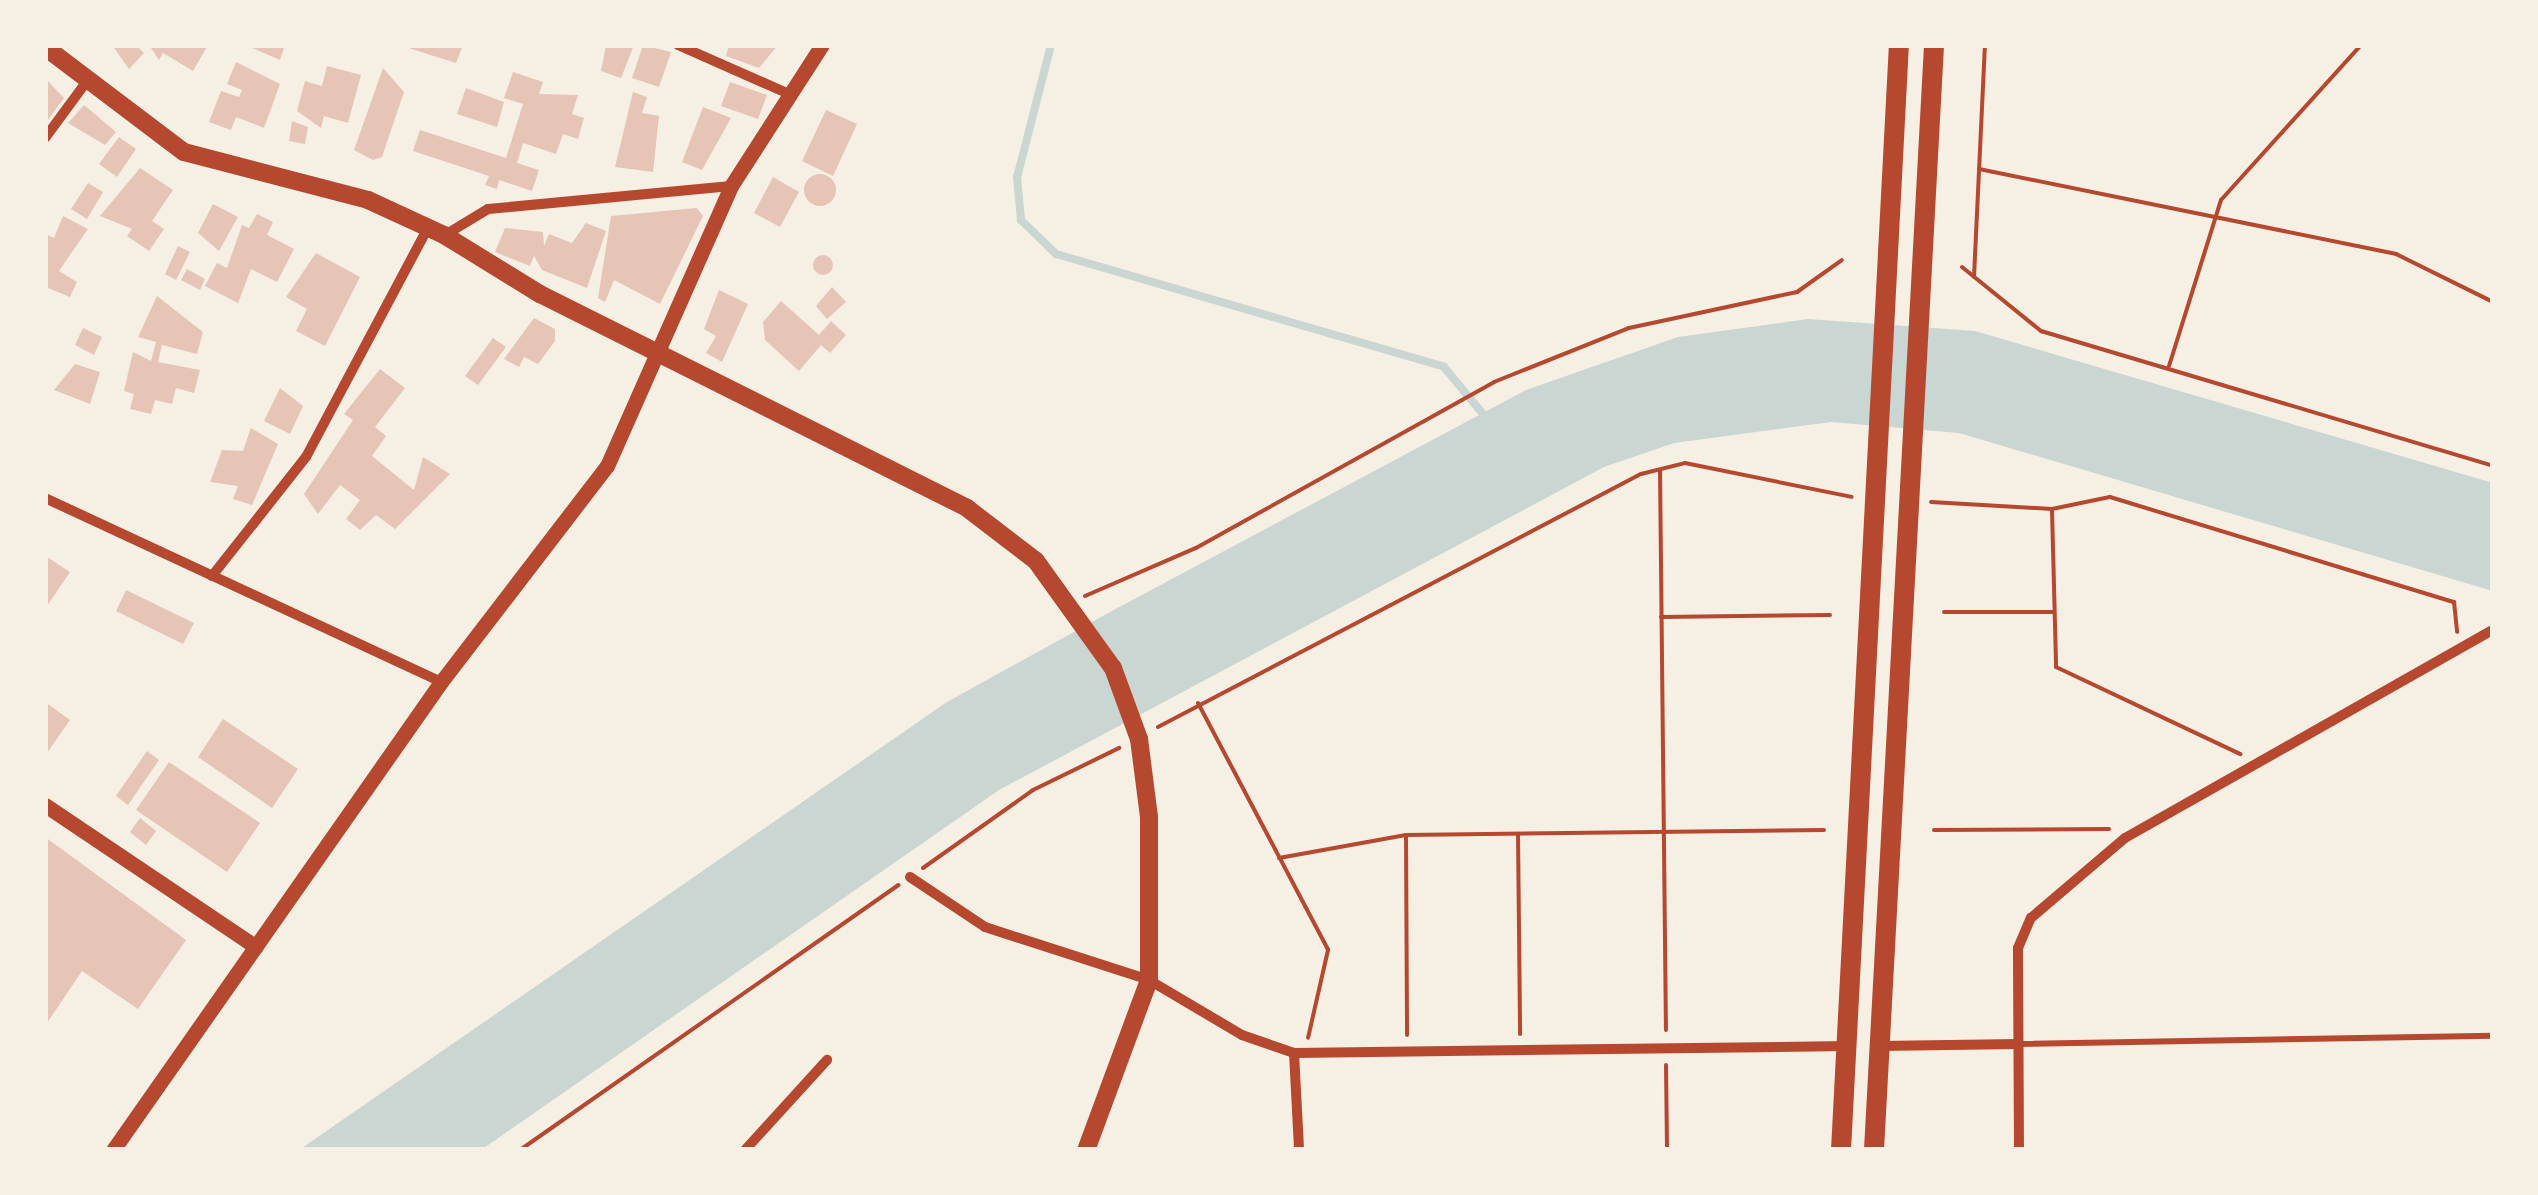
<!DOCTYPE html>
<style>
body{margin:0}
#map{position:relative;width:2538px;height:1195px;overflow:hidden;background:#f6efe4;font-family:"Fira Sans",sans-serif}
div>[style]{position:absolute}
.water>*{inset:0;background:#c9d6d2}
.stream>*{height:8px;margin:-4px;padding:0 4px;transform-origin:4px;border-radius:4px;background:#c9d6d2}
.building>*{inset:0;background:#e6c5b7}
.round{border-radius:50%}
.path>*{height:4px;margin:-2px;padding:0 2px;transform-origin:2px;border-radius:2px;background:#b5482f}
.service>*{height:6px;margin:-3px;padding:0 3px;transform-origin:3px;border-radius:3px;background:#b5482f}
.minor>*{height:10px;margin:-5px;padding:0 5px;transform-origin:5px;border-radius:5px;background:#b5482f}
.tertiary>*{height:15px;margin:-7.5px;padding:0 7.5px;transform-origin:7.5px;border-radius:7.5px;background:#b5482f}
.secondary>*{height:18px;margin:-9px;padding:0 9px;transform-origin:9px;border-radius:9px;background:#b5482f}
.trunk>*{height:20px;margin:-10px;padding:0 10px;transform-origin:10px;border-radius:10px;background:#b5482f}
span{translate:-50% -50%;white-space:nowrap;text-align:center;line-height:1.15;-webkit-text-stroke:9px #f6efe4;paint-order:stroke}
.frame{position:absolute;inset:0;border:48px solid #f6efe4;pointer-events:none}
</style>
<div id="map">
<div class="water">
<div style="clip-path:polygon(1808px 319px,1975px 331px,2493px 483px,2493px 591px,1959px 433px,1831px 422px,1674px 443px,1604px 467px,999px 790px,481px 1150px,299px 1150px,947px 702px,1110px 612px,1526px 390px,1678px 337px)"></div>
</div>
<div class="stream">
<div style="left:1051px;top:45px;width:136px;rotate:104.4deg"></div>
<div style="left:1017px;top:177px;width:43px;rotate:84.7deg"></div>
<div style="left:1021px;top:220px;width:49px;rotate:44.2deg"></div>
<div style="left:1056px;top:254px;width:404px;rotate:16.2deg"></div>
<div style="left:1444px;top:367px;width:69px;rotate:50.3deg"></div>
</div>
<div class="building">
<div style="clip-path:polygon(112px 45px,136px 45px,144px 53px,129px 69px)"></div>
<div style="clip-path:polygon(149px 45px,208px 45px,193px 71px,163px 53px,159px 60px)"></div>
<div style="clip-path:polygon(245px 45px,285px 45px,280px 60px)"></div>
<div style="clip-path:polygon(399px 45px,463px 45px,456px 63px)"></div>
<div style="clip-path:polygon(606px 45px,634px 45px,621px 78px,601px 71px)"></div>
<div style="clip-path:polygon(643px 45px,671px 52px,659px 87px,632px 78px)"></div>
<div style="clip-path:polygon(729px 45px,778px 45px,759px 68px,726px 56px)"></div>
<div style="clip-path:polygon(236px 62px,280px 84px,264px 128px,236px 117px,231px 130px,209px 122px,221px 91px,239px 97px,242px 90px,227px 84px)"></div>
<div style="clip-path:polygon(327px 66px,361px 75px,348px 123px,324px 116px,321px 128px,297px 111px,305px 81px,322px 86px)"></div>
<div style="clip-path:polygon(383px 68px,404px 92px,382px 157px,373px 160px,354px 150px)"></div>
<div style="clip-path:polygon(513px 72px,543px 82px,539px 94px,578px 95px,572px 114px,584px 118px,578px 139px,563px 134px,556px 154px,523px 143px,517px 163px,539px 170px,532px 191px,499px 180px,497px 189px,485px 185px,489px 176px,413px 151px,420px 130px,506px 158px,523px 104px,504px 98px)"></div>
<div style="clip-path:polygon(45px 78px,64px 98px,45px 124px)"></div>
<div style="clip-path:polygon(730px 82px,767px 95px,758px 119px,721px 106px)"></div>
<div style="clip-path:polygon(466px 88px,504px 102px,497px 127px,457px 114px)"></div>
<div style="clip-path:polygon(633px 92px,647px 97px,642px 113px,659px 116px,653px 172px,615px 167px)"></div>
<div style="clip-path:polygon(84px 105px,116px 132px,105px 145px,68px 123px)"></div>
<div style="clip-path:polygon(703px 107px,731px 118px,702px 170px,682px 162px)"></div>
<div style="clip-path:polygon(826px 110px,857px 124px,833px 176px,802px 161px)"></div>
<div style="clip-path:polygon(292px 121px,308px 127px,305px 144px,289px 141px)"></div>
<div style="clip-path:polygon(119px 137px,136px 149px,117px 177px,99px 164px)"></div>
<div style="clip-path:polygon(140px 168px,173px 190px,152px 221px,164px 229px,149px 251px,127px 236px,132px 229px,100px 216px)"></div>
<div class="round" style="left:804px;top:174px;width:32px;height:32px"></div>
<div style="clip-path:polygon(773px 177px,799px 192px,780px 227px,754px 213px)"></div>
<div style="clip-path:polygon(88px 183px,103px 192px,87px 219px,71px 209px)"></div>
<div style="clip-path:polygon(213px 204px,238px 217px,219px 251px,198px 233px)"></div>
<div style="clip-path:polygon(697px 208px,703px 216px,660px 304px,614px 280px,605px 302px,598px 298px,611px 216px)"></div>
<div style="clip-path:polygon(257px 214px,273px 222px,267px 235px,294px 249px,277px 282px,251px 269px,238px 303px,205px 286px,217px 263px,227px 268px,242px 225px,249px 228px)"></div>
<div style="clip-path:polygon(63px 216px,88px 229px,59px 271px,77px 282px,70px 297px,48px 288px,45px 276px,45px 234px,54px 238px)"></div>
<div style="clip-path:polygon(586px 223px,606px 231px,587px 288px,542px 270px,534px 256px,530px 266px,495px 252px,505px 228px,543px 232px,544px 246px,549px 234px,572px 243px)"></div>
<div style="clip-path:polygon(178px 246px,190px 252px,176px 280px,165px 274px)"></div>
<div style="clip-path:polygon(316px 253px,360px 277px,325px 346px,296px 331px,307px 309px,286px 297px)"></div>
<div class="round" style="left:813px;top:255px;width:20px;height:20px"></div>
<div style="clip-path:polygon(187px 269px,205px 279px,200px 290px,181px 280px)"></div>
<div style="clip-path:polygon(832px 287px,846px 302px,827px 319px,816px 306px)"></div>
<div style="clip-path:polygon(719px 290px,748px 304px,722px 362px,706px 353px,716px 336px,704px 329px)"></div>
<div style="clip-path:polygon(157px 296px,203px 332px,197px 354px,162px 345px,158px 362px,200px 370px,194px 393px,176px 388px,172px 404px,155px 400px,151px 414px,130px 409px,134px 394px,124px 391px,133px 352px,151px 361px,156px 342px,138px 337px)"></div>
<div style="clip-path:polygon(781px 301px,819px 335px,831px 321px,846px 335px,830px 353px,821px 345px,799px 371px,765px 340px,763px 322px)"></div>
<div style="clip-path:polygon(534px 318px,555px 329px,555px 341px,538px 364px,524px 357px,519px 367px,504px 359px)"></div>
<div style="clip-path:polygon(83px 328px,102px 337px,94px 355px,75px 345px)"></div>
<div style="clip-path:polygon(493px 338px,506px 347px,478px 385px,465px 376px)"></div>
<div style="clip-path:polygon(75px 364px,100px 372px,90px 404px,54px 390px)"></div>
<div style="clip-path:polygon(380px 369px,405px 388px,375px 427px,386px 436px,372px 456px,414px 490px,423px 457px,450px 474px,395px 529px,376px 515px,360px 530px,346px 519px,360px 500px,340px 485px,318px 514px,304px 494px,353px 420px,344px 414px)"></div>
<div style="clip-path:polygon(280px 388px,303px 406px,290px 434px,264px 421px)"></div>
<div style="clip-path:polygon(251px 428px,278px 444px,252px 505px,233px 499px,238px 486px,210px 482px,222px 450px,243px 451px)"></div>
<div style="clip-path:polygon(47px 557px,70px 572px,45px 609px,45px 560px)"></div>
<div style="clip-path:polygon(126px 590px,194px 623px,183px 644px,116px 611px)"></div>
<div style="clip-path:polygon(48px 704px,70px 720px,45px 756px,45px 708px)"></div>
<div style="clip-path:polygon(223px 719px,298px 769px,272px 808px,198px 757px)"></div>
<div style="clip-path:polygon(147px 751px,159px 760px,128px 805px,116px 796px)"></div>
<div style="clip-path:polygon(169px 762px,260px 823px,227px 872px,136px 810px)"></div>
<div style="clip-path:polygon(140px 818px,156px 831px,146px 845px,130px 832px)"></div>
<div style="clip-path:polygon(45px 837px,186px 940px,138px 1009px,82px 971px,45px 1026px)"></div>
</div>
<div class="path">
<div style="left:1979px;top:169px;width:426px;rotate:11.5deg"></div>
<div style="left:2396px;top:254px;width:108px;rotate:26.3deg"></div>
<div style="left:1962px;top:267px;width:102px;rotate:39deg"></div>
<div style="left:2041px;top:331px;width:472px;rotate:16.6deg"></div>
<div style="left:1974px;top:277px;width:232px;rotate:-87.3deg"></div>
<div style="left:2169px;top:366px;width:174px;rotate:-72.6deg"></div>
<div style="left:2221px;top:200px;width:209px;rotate:-47.9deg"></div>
<div style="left:1660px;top:470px;width:560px;rotate:89.39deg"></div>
<div style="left:1931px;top:502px;width:121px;rotate:3.3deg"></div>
<div style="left:2052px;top:509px;width:59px;rotate:-11.7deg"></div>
<div style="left:2110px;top:497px;width:360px;rotate:17deg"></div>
<div style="left:2454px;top:602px;width:30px;rotate:84deg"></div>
<div style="left:2052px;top:510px;width:157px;rotate:88.5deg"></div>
<div style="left:2056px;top:667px;width:204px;rotate:25.3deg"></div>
<div style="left:1085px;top:596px;width:121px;rotate:-23.4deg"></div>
<div style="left:1196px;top:548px;width:341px;rotate:-29.1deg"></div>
<div style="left:1494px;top:382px;width:145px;rotate:-21.8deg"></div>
<div style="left:1629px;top:328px;width:172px;rotate:-12.1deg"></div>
<div style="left:1797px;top:292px;width:55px;rotate:-35.4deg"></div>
<div style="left:1944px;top:612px;width:110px"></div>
<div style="left:1661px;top:617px;width:169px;rotate:-0.7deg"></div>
<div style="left:1198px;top:703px;width:279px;rotate:62.2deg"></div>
<div style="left:1328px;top:950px;width:90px;rotate:102.8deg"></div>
<div style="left:1158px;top:727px;width:545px;rotate:-27.65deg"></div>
<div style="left:1641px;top:474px;width:45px;rotate:-14deg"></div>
<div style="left:1685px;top:463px;width:170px;rotate:11.5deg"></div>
<div style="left:1934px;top:830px;width:175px;rotate:-0.3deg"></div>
<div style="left:1518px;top:834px;width:200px;rotate:89.4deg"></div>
<div style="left:1406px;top:835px;width:200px;rotate:89.7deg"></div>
<div style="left:1279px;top:858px;width:129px;rotate:-10.3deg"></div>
<div style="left:1406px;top:835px;width:418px;rotate:-0.7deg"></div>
<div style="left:923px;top:868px;width:135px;rotate:-35.3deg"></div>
<div style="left:1033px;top:790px;width:96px;rotate:-26deg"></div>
<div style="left:1666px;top:1065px;width:85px;rotate:89.3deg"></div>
<div style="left:520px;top:1150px;width:462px;rotate:-35deg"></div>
</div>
<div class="service">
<div style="left:2019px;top:1044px;width:474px;rotate:-1deg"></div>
</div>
<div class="minor">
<div style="left:678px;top:45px;width:119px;rotate:23.8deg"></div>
<div style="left:45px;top:138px;width:71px;rotate:-53.6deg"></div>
<div style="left:445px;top:235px;width:50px;rotate:-31.2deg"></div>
<div style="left:488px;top:209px;width:244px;rotate:-5.4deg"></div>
<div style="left:45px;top:498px;width:437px;rotate:24.9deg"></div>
<div style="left:212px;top:576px;width:152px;rotate:-51.7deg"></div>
<div style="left:306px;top:457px;width:259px;rotate:-62deg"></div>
<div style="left:910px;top:877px;width:90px;rotate:33.7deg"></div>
<div style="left:985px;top:927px;width:172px;rotate:17.9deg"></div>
<div style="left:1149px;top:980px;width:108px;rotate:30.6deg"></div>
<div style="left:1242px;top:1035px;width:55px;rotate:19.1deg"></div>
<div style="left:1294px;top:1053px;width:554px;rotate:-0.72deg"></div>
<div style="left:1880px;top:1046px;width:138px;rotate:-0.8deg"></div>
<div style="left:1294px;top:1053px;width:97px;rotate:87deg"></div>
<div style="left:745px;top:1150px;width:122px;rotate:-47.7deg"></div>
<div style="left:2019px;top:1150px;width:202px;rotate:-90.3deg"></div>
<div style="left:2018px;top:948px;width:33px;rotate:-67deg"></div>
<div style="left:2031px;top:918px;width:123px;rotate:-40.4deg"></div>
<div style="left:2125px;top:838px;width:423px;rotate:-29.5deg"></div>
</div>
<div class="tertiary">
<div style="left:45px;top:805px;width:254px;rotate:33.9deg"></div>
<div style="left:113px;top:1150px;width:571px;rotate:-54.98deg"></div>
<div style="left:441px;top:682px;width:272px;rotate:-52.5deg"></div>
<div style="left:607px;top:466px;width:306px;rotate:-66.1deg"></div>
<div style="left:731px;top:186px;width:168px;rotate:-57.2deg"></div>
</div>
<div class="secondary">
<div style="left:45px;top:47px;width:174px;rotate:37.1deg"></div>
<div style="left:184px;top:152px;width:190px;rotate:14.6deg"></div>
<div style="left:368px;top:200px;width:84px;rotate:24.7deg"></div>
<div style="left:444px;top:235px;width:113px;rotate:31.6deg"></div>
<div style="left:540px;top:294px;width:478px;rotate:26.6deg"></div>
<div style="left:967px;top:508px;width:87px;rotate:37.5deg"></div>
<div style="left:1036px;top:561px;width:132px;rotate:54.3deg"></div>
<div style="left:1113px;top:668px;width:76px;rotate:69.9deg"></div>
<div style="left:1139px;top:739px;width:79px;rotate:82.7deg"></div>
<div style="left:1149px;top:817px;width:163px;rotate:90deg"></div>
<div style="left:1149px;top:980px;width:181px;rotate:110.3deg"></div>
</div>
<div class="trunk">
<div style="left:1841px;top:1150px;width:1107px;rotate:-87deg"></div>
<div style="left:1874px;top:1150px;width:1107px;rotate:-86.89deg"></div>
</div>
<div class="frame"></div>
</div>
